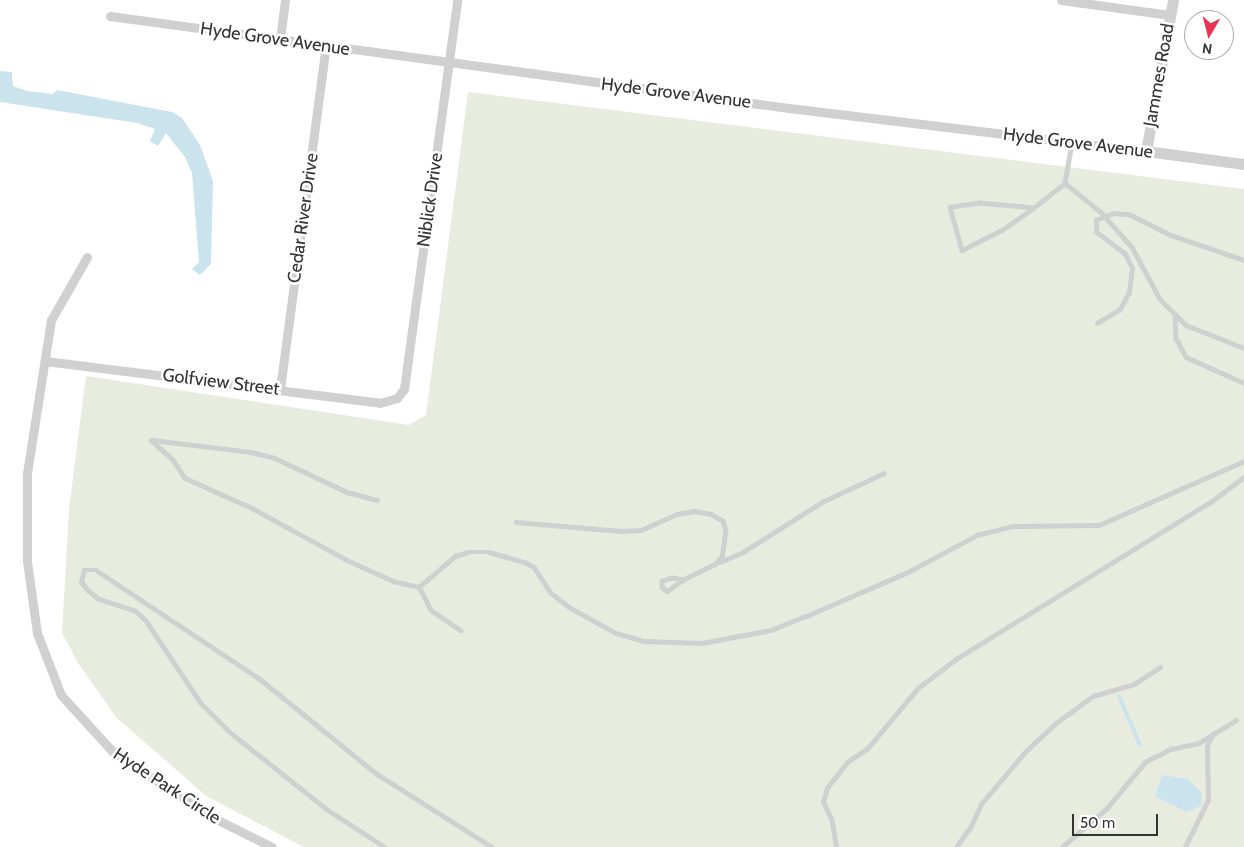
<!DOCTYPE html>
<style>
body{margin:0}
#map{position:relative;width:1244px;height:847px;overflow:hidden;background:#fff;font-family:Cabin,sans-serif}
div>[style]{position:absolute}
.green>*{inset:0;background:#e7ecde}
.water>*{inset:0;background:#cbe3ed}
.stream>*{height:4px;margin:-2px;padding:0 2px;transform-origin:2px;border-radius:2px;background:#cbe3ed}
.service>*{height:4.5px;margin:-2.25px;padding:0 2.25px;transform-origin:2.25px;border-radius:2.25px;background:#d0d0d0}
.minor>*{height:9px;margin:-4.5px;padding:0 4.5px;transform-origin:4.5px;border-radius:4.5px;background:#d0d0d0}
.tertiary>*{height:11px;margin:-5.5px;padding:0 5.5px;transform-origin:5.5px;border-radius:5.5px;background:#d0d0d0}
span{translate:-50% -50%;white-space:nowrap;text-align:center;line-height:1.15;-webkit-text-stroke:5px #fff;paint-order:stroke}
.street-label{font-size:18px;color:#333}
.north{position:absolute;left:1184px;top:10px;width:50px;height:50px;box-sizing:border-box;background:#fff;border:1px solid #adadad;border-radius:50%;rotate:188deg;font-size:14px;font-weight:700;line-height:20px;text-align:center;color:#333}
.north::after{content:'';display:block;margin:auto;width:18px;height:22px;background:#eb3353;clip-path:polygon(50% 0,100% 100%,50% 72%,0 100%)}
.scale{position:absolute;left:1072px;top:814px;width:86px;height:22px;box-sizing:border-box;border:2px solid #333;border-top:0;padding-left:6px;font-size:15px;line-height:18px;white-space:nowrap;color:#333;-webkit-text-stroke:4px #fff;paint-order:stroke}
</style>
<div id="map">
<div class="green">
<div style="clip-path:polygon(468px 92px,1244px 189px,1244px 847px,304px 847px,206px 796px,116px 717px,78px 663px,62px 633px,69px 509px,86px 376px,409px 425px,426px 415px)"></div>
</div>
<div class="water">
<div style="clip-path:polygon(0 71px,12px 72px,13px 86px,27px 91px,53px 94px,57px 90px,172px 112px,182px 118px,200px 145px,213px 181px,211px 264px,200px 275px,192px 269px,199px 262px,192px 173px,185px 157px,166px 133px,158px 146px,150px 141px,155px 129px,137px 123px,0 102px)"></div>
<div style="clip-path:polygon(1162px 775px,1188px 779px,1202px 793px,1201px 806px,1186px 812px,1155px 796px)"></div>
</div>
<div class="stream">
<div style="left:1119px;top:696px;width:53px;rotate:66.8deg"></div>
</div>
<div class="service">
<div style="left:1072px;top:143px;width:41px;rotate:99.9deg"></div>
<div style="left:1065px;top:183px;width:46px;rotate:38.9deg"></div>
<div style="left:1101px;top:212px;width:47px;rotate:48.5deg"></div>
<div style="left:1132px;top:247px;width:59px;rotate:61.7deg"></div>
<div style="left:1160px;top:299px;width:37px;rotate:45deg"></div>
<div style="left:1186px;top:325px;width:62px;rotate:21.6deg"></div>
<div style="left:1033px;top:208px;width:53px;rotate:-174.6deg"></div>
<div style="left:980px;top:203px;width:30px;rotate:172deg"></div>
<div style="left:950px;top:207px;width:45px;rotate:74.4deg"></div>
<div style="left:962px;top:250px;width:45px;rotate:-26.6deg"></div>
<div style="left:1002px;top:230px;width:38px;rotate:-35deg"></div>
<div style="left:1033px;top:208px;width:41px;rotate:-38deg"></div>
<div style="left:1175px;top:314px;width:24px;rotate:88deg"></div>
<div style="left:1176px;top:338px;width:21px;rotate:62deg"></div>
<div style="left:1186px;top:357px;width:64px;rotate:24.1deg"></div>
<div style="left:1097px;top:323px;width:27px;rotate:-31deg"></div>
<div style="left:1120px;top:309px;width:19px;rotate:-62deg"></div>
<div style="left:1129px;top:292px;width:24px;rotate:-83deg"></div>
<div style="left:1132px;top:268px;width:16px;rotate:-117deg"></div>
<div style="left:1125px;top:254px;width:36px;rotate:-143deg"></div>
<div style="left:1096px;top:232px;width:12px;rotate:-90deg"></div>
<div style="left:1096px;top:220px;width:18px;rotate:-22deg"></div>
<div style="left:1113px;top:213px;width:16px;rotate:4deg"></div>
<div style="left:1129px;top:214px;width:47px;rotate:26.6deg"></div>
<div style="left:1171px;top:235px;width:77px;rotate:18.9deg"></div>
<div style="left:151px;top:440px;width:31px;rotate:42deg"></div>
<div style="left:174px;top:461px;width:20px;rotate:57deg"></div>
<div style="left:185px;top:478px;width:73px;rotate:24.1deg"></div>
<div style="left:252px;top:508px;width:108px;rotate:28.7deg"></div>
<div style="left:347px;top:560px;width:51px;rotate:24.5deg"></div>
<div style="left:393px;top:581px;width:27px;rotate:13deg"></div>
<div style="left:153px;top:440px;width:99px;rotate:7deg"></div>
<div style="left:251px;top:452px;width:25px;rotate:14deg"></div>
<div style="left:275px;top:458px;width:80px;rotate:25.3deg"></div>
<div style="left:347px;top:492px;width:31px;rotate:15deg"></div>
<div style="left:516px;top:522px;width:105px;rotate:4.9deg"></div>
<div style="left:621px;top:531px;width:20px;rotate:-3deg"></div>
<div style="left:641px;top:530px;width:39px;rotate:-24deg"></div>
<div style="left:677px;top:514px;width:17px;rotate:-10deg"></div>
<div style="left:694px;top:511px;width:17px;rotate:10deg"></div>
<div style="left:711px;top:514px;width:14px;rotate:30deg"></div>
<div style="left:723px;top:521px;width:9px;rotate:72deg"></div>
<div style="left:726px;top:530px;width:27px;rotate:98deg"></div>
<div style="left:722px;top:557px;width:9px;rotate:131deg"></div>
<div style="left:716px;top:564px;width:37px;rotate:154deg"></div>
<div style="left:683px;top:580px;width:11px;rotate:-170deg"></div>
<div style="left:672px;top:578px;width:10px;rotate:163deg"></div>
<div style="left:662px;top:581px;width:6px;rotate:90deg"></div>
<div style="left:662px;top:587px;width:6px;rotate:39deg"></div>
<div style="left:667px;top:591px;width:19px;rotate:-35deg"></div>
<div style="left:720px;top:562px;width:25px;rotate:-23deg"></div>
<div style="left:743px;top:552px;width:93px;rotate:-32.3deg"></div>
<div style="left:822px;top:502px;width:68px;rotate:-25.1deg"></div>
<div style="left:461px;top:631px;width:36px;rotate:-146deg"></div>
<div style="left:431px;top:611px;width:27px;rotate:-117deg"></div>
<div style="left:419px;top:587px;width:48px;rotate:-40.7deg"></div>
<div style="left:455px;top:556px;width:14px;rotate:-17deg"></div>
<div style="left:468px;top:552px;width:21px"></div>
<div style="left:489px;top:552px;width:37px;rotate:16deg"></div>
<div style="left:525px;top:562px;width:10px;rotate:29deg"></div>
<div style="left:534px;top:567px;width:30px;rotate:57deg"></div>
<div style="left:550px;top:592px;width:24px;rotate:38deg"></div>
<div style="left:569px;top:607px;width:54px;rotate:29deg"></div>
<div style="left:616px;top:633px;width:29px;rotate:16deg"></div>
<div style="left:644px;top:641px;width:58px;rotate:2deg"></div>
<div style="left:702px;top:643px;width:70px;rotate:-10.7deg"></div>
<div style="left:771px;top:630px;width:35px;rotate:-22deg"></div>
<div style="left:804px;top:617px;width:113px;rotate:-23.4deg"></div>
<div style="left:908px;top:572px;width:78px;rotate:-28.2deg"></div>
<div style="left:977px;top:535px;width:37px;rotate:-14deg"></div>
<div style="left:1013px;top:526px;width:86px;rotate:-0.7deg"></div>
<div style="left:1099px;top:525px;width:158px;rotate:-23.8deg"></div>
<div style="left:384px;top:847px;width:68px;rotate:-147deg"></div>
<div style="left:327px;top:810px;width:125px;rotate:-141.5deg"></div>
<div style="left:229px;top:732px;width:40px;rotate:-135deg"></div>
<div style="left:201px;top:704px;width:101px;rotate:-123.7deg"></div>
<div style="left:145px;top:620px;width:13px;rotate:-138deg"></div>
<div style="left:135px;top:611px;width:39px;rotate:-162deg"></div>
<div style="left:98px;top:599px;width:13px;rotate:-141deg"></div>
<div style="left:88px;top:591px;width:11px;rotate:-128deg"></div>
<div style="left:81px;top:582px;width:12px;rotate:-76deg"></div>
<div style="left:84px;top:570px;width:12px"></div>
<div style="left:96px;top:570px;width:197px;rotate:33.6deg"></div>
<div style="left:260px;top:679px;width:151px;rotate:39.1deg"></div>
<div style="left:377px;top:774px;width:136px;rotate:32.4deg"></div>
<div style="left:836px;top:847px;width:26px;rotate:-99deg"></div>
<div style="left:832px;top:821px;width:21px;rotate:-115deg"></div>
<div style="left:823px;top:802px;width:15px;rotate:-74deg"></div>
<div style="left:827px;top:788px;width:33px;rotate:-52deg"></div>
<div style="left:847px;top:762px;width:24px;rotate:-33deg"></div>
<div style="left:867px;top:749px;width:80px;rotate:-50.1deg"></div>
<div style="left:918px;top:688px;width:48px;rotate:-37.3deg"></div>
<div style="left:956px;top:659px;width:301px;rotate:-31.7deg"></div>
<div style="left:1212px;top:501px;width:40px;rotate:-37deg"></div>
<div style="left:956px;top:847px;width:24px;rotate:-54deg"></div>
<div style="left:970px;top:828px;width:26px;rotate:-65deg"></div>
<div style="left:981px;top:804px;width:70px;rotate:-49.7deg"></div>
<div style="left:1026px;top:751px;width:41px;rotate:-43deg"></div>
<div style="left:1056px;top:723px;width:46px;rotate:-36.1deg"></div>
<div style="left:1093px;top:696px;width:43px;rotate:-16.3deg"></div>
<div style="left:1134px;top:684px;width:31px;rotate:-33deg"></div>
<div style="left:1062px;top:847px;width:60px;rotate:-40.9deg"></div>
<div style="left:1107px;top:808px;width:60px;rotate:-50.4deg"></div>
<div style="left:1145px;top:762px;width:29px;rotate:-27deg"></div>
<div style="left:1171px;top:749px;width:29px;rotate:-12deg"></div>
<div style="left:1199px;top:743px;width:15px;rotate:-32deg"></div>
<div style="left:1185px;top:847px;width:52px;rotate:-63.9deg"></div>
<div style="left:1208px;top:800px;width:54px;rotate:-91.1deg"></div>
<div style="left:1207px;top:746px;width:12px;rotate:-66deg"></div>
<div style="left:1212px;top:735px;width:28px;rotate:-32deg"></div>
</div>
<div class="minor">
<div style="left:1061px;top:0;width:110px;rotate:7.8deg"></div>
<div style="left:110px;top:16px;width:685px;rotate:7.72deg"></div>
<div style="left:789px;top:108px;width:360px;rotate:6.9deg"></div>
<div style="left:280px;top:40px;width:40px;rotate:-82.9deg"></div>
<div style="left:87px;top:257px;width:73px;rotate:119.7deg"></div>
<div style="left:51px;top:320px;width:156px;rotate:98.9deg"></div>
<div style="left:27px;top:474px;width:87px;rotate:90deg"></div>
<div style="left:27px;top:561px;width:73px;rotate:82.1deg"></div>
<div style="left:37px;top:633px;width:66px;rotate:68.8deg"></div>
<div style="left:61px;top:695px;width:77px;rotate:47.6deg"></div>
<div style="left:113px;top:752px;width:116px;rotate:33.4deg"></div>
<div style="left:210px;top:816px;width:69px;rotate:26.6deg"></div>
<div style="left:45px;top:361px;width:338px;rotate:7.1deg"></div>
<div style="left:380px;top:403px;width:18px;rotate:-16deg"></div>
<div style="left:397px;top:398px;width:11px;rotate:-52deg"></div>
<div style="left:404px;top:389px;width:393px;rotate:-82.2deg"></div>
<div style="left:280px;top:389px;width:346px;rotate:-82.4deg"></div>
</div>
<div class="tertiary">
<div style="left:1173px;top:0;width:153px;rotate:100.1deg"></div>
<div style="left:1146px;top:151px;width:99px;rotate:7.6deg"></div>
</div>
<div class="street-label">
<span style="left:275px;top:39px;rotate:8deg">Hyde Grove Avenue</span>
<span style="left:1159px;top:75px;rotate:-80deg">Jammes Road</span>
<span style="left:676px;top:93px;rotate:7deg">Hyde Grove Avenue</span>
<span style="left:1078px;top:143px;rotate:7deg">Hyde Grove Avenue</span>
<span style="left:430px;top:200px;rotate:-82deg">Niblick Drive</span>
<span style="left:303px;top:218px;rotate:-82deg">Cedar River Drive</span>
<span style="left:221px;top:382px;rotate:7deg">Golfview Street</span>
<span style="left:167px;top:786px;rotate:33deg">Hyde Park Circle</span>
</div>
<div class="north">N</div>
<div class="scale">50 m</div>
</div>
